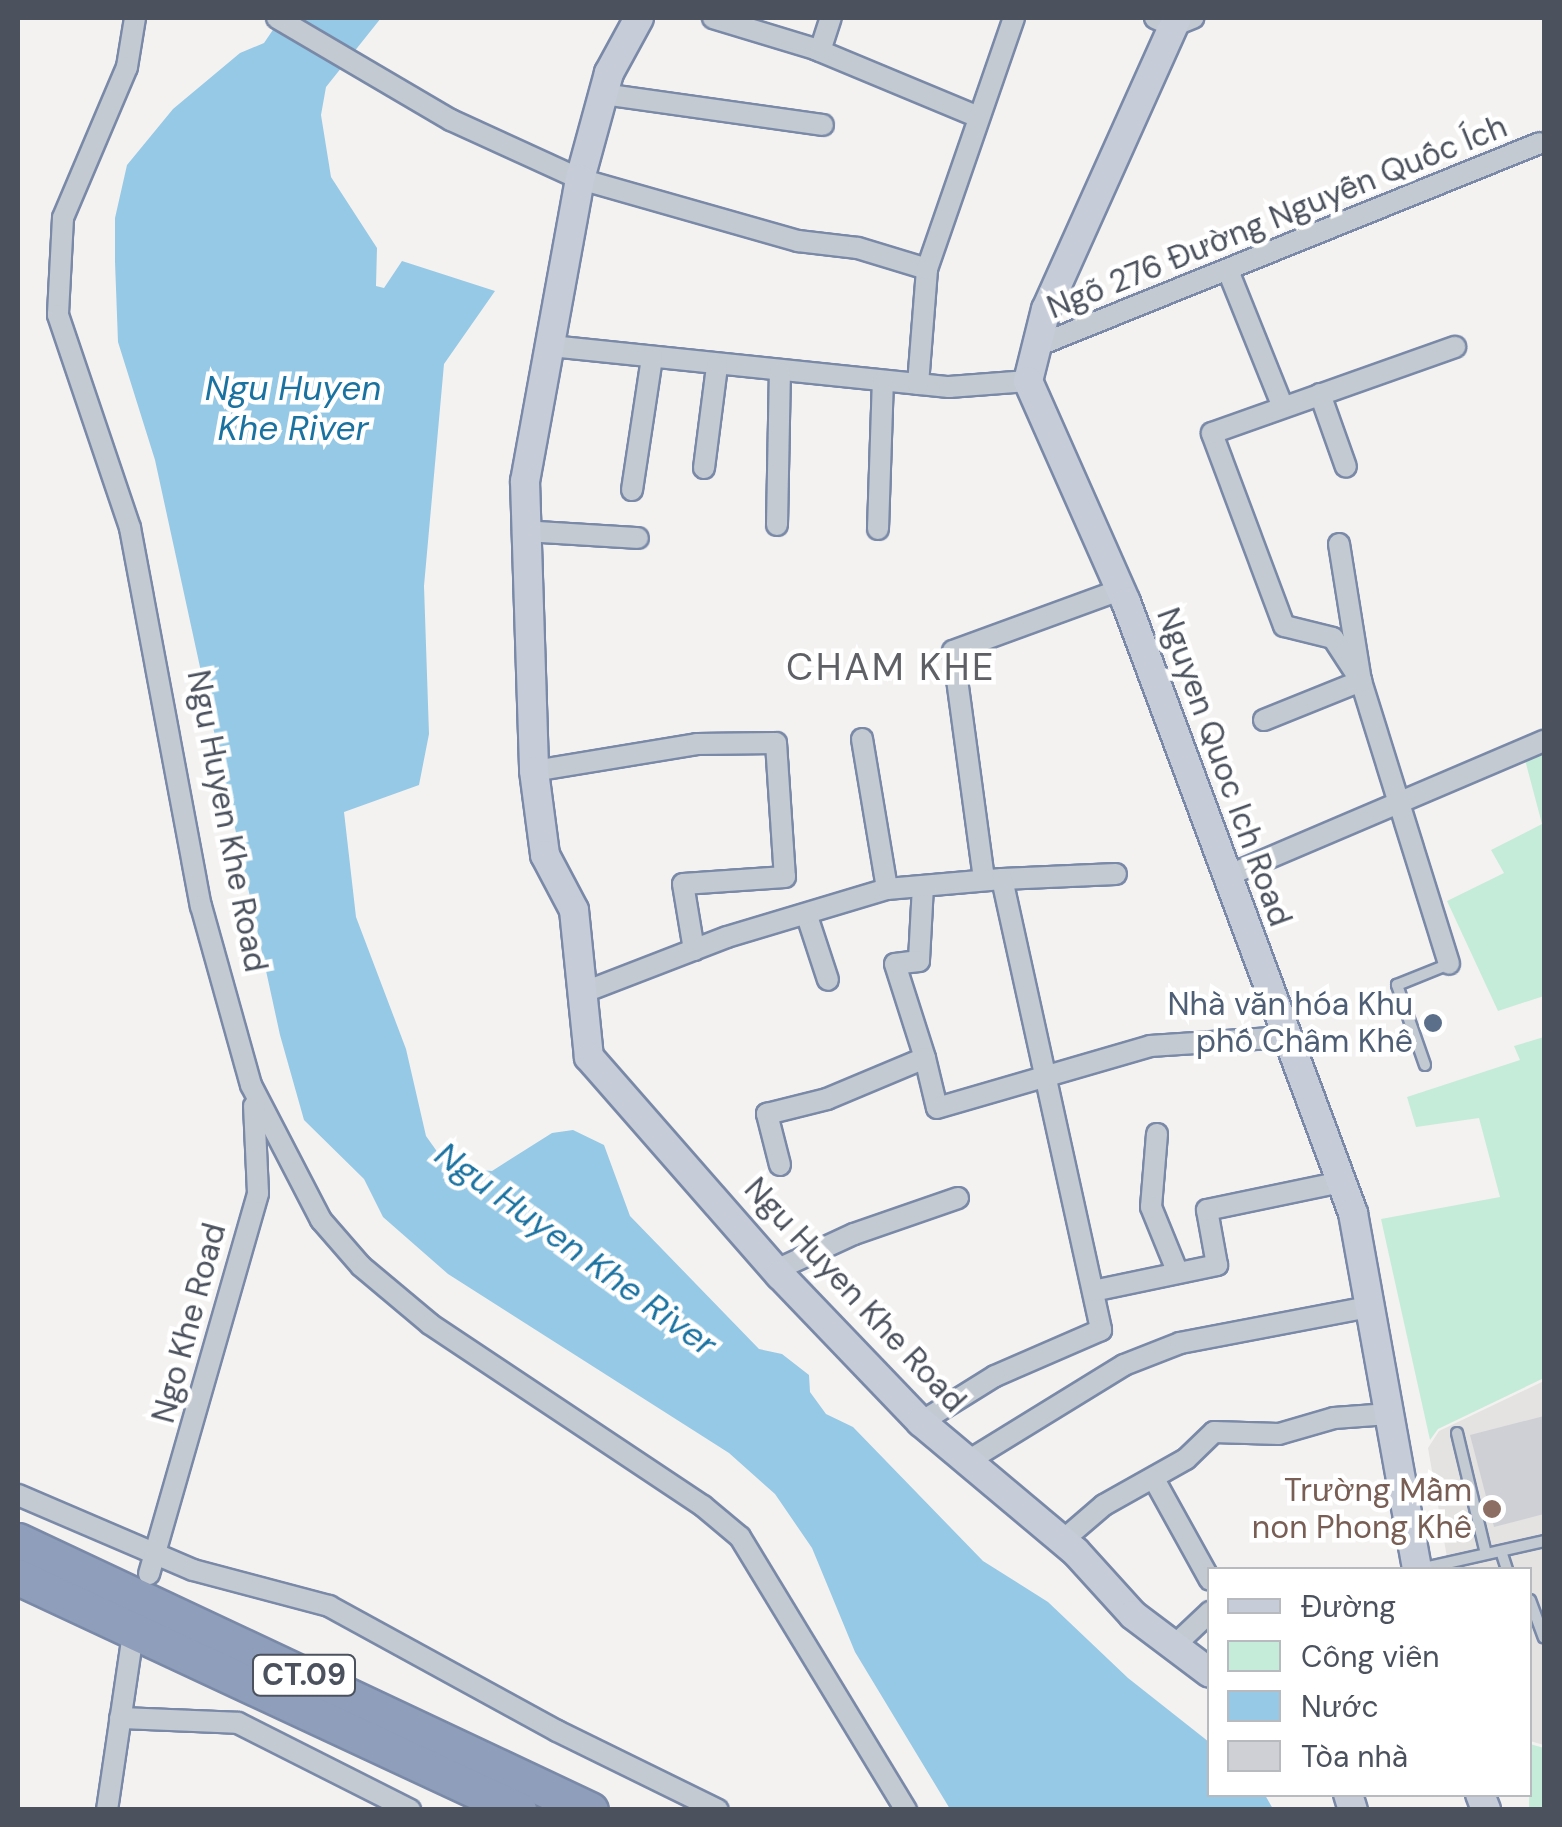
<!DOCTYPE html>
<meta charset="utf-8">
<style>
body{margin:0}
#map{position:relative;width:1562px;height:1827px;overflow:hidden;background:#f3f2f1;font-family:"DM Sans",sans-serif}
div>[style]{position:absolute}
.education>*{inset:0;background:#e4e3e2}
.green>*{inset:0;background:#c5ecd9}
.water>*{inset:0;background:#96c9e5}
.building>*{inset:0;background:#cfd0d5}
.roads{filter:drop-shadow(2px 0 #7989a7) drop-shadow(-2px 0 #7989a7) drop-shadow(0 2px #7989a7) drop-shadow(0 -2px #7989a7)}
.lane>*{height:10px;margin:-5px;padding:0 5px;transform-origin:5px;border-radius:5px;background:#c3cad1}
.street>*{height:20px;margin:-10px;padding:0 10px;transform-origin:10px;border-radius:10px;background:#c3cad1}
.secondary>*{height:28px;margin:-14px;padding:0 14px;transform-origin:14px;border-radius:14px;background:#c6ccd8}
.highway>*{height:35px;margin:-17.5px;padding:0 17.5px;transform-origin:17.5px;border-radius:17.5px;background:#8e9ebb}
.dots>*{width:28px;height:28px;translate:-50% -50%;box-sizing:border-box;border:5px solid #fff;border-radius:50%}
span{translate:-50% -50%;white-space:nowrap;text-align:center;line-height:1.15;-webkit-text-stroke:9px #fff;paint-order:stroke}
.shield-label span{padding:2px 8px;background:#fff;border:2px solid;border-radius:8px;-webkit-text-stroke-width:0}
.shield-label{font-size:30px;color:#4b525d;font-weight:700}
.street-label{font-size:32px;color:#4b525d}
.service-label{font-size:32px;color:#4e5e75}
.right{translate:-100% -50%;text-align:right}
.education-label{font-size:32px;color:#785e54}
.water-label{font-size:35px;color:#1a72a1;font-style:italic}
.quarter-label{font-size:38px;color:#5e6065;letter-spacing:2.5px}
.frame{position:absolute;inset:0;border:20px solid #4b525d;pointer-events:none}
.legend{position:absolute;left:1207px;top:1567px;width:325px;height:230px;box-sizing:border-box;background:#fff;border:2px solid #b7babe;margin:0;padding:12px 18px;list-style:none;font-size:30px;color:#4b525d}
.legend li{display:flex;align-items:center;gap:20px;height:50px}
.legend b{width:50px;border:2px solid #b7babe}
</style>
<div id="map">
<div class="education">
<div style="clip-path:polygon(1544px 1381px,1544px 1745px,1530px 1741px,1530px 1570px,1449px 1569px,1428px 1448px,1439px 1431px)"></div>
</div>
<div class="green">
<div style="clip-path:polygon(1544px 747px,1544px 996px,1498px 1011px,1447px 901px,1504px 873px,1491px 850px,1542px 824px,1524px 756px)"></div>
<div style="clip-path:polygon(1544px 1037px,1544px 1378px,1438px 1429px,1430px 1440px,1381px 1219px,1500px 1197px,1479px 1118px,1416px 1127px,1407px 1097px,1520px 1060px,1514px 1046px)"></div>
<div style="clip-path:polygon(1530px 1744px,1544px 1748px,1544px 1809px,1529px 1809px)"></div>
</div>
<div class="water">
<div style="clip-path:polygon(281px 18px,381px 18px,326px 87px,321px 115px,331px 177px,377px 248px,376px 286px,384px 288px,402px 261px,495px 291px,444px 364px,424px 586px,429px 734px,419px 785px,344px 812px,356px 917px,406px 1049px,426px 1136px,448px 1167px,492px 1171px,552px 1133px,573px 1130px,604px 1145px,630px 1216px,759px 1349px,782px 1354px,809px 1375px,810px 1392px,826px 1414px,853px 1427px,983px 1561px,1048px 1602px,1128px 1678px,1209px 1742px,1210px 1794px,1265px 1795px,1273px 1809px,950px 1809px,855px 1652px,812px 1548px,775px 1494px,729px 1453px,448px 1274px,383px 1217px,364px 1179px,304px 1120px,280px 1035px,155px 460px,118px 342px,115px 262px,115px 218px,127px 165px,173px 109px,240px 53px,264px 43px)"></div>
</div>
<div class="building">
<div style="clip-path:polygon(1544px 1416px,1544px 1514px,1494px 1527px,1470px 1435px)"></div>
</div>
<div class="roads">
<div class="lane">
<div style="left:1425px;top:1065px;width:85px;rotate:-109.3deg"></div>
<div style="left:1397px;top:985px;width:56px;rotate:-22deg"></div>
<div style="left:1457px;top:1433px;width:124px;rotate:76.5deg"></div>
<div style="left:1501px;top:1551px;width:20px;rotate:72deg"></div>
<div style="left:1420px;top:1569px;width:127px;rotate:-12.7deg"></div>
<div style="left:1530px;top:1600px;width:40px;rotate:69.8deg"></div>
</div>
<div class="street">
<div style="left:135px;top:18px;width:50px;rotate:99.3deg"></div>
<div style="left:127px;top:67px;width:164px;rotate:113deg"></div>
<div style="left:63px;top:218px;width:97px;rotate:93deg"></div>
<div style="left:58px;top:315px;width:225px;rotate:71.3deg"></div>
<div style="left:130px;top:528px;width:385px;rotate:79.4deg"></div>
<div style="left:201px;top:906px;width:186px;rotate:74.4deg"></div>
<div style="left:251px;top:1085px;width:152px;rotate:62.6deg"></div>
<div style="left:321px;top:1220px;width:61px;rotate:49deg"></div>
<div style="left:361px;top:1266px;width:90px;rotate:40deg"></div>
<div style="left:430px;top:1324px;width:328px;rotate:33.7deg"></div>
<div style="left:703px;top:1506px;width:48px;rotate:40deg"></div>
<div style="left:740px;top:1537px;width:320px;rotate:58.7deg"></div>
<div style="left:277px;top:18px;width:202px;rotate:30.4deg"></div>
<div style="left:451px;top:120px;width:142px;rotate:24.6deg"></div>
<div style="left:580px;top:179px;width:227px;rotate:15.9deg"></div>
<div style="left:798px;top:241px;width:60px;rotate:6.7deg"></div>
<div style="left:858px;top:248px;width:72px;rotate:16.9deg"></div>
<div style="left:713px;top:18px;width:107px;rotate:16.9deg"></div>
<div style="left:815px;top:49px;width:177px;rotate:22.6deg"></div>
<div style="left:1155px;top:18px;width:20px;rotate:24deg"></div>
<div style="left:1173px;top:26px;width:22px;rotate:-22deg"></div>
<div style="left:820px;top:51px;width:35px;rotate:-72deg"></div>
<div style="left:603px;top:94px;width:222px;rotate:8deg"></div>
<div style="left:1229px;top:273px;width:144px;rotate:68.1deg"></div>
<div style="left:551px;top:346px;width:400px;rotate:5.9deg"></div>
<div style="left:949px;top:387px;width:79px;rotate:-4.3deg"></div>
<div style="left:1037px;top:346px;width:542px;rotate:-21.98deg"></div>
<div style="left:918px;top:384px;width:115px;rotate:-85.5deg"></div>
<div style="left:927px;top:269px;width:266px;rotate:-70.9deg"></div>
<div style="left:1320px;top:394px;width:77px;rotate:70.4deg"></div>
<div style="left:704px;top:468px;width:103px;rotate:-82.7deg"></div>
<div style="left:632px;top:490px;width:134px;rotate:-81.4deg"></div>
<div style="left:777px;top:525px;width:152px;rotate:-88.9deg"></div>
<div style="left:878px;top:529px;width:147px;rotate:-88.1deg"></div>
<div style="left:523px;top:531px;width:115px;rotate:3.5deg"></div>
<div style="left:1339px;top:544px;width:139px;rotate:80.9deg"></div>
<div style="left:1361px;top:681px;width:296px;rotate:72.7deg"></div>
<div style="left:1264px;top:720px;width:105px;rotate:-21.9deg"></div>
<div style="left:1361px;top:681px;width:51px;rotate:-123.1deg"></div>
<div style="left:1333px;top:638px;width:50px;rotate:-166.2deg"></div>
<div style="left:1284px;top:626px;width:206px;rotate:-110.5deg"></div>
<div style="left:1212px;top:433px;width:258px;rotate:-19.5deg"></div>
<div style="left:862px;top:739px;width:152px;rotate:80.5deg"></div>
<div style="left:534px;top:771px;width:165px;rotate:-9.4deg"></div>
<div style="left:697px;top:744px;width:79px;rotate:-0.7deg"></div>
<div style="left:776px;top:743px;width:134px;rotate:86.2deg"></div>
<div style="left:785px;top:877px;width:102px;rotate:176.1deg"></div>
<div style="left:683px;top:884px;width:67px;rotate:80.5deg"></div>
<div style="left:1227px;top:876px;width:345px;rotate:-23.1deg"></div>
<div style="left:984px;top:879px;width:230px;rotate:-97.7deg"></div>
<div style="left:953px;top:651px;width:178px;rotate:-20.1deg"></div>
<div style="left:1002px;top:879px;width:114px;rotate:-2.5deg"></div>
<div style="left:923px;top:886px;width:75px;rotate:93.1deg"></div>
<div style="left:919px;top:961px;width:24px;rotate:173deg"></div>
<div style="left:895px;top:964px;width:99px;rotate:72.3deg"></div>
<div style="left:807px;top:916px;width:67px;rotate:71.8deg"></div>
<div style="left:582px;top:993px;width:155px;rotate:-21.1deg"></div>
<div style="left:727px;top:937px;width:167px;rotate:-16.7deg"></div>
<div style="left:887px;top:889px;width:115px;rotate:-5deg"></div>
<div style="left:1002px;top:879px;width:462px;rotate:77.6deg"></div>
<div style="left:1101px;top:1330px;width:116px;rotate:156.5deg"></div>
<div style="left:995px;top:1376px;width:87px;rotate:148.1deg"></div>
<div style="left:1157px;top:1134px;width:73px;rotate:94.7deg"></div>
<div style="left:1151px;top:1207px;width:71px;rotate:67.8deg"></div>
<div style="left:780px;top:1165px;width:53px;rotate:-104.3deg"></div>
<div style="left:767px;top:1114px;width:62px;rotate:-14deg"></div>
<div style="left:827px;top:1099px;width:106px;rotate:-22.7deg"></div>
<div style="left:925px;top:1058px;width:51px;rotate:76.5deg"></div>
<div style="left:937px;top:1108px;width:222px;rotate:-16.2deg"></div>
<div style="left:1150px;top:1046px;width:137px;rotate:-3.8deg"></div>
<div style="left:776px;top:1270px;width:86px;rotate:-24.8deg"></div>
<div style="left:854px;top:1234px;width:110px;rotate:-19.1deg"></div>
<div style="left:1093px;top:1291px;width:127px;rotate:-11.8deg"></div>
<div style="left:1217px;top:1265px;width:56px;rotate:-100.3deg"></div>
<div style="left:1207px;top:1210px;width:137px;rotate:-11.8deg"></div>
<div style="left:968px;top:1461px;width:183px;rotate:-31.6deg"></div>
<div style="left:1124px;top:1365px;width:60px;rotate:-21.4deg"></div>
<div style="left:1180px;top:1343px;width:192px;rotate:-10.8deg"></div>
<div style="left:1154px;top:1479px;width:115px;rotate:61deg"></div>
<div style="left:18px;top:1495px;width:190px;rotate:23.2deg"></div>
<div style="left:193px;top:1570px;width:141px;rotate:14.8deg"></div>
<div style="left:329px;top:1606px;width:260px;rotate:28.7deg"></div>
<div style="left:557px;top:1731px;width:179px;rotate:26.1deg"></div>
<div style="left:1062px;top:1541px;width:55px;rotate:-40.6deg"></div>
<div style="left:1104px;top:1505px;width:94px;rotate:-29.3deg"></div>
<div style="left:1186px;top:1459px;width:39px;rotate:-44deg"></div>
<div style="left:1214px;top:1432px;width:65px;rotate:1.8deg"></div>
<div style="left:1279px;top:1434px;width:57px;rotate:-16.2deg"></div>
<div style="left:1334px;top:1418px;width:55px;rotate:-4.2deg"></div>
<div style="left:149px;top:1574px;width:396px;rotate:-74deg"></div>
<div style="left:258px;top:1193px;width:87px;rotate:-92.6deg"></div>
<div style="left:1174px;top:1646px;width:50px;rotate:-43.4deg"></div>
<div style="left:120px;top:1718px;width:118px;rotate:2.4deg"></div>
<div style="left:238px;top:1723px;width:193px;rotate:26.8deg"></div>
<div style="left:107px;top:1810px;width:165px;rotate:-81.6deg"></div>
</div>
<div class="secondary">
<div style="left:639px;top:18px;width:63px;rotate:118.6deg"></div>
<div style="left:609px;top:73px;width:110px;rotate:105.3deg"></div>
<div style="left:580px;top:179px;width:307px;rotate:100.3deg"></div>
<div style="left:525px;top:481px;width:290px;rotate:88.2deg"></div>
<div style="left:534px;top:771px;width:85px;rotate:82.5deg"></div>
<div style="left:545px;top:855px;width:62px;rotate:62.2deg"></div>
<div style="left:574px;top:910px;width:148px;rotate:84.2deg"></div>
<div style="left:589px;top:1057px;width:290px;rotate:48.8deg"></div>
<div style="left:780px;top:1275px;width:204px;rotate:46.2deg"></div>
<div style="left:921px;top:1422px;width:201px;rotate:40deg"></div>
<div style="left:1075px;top:1551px;width:86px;rotate:47.8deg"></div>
<div style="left:1133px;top:1615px;width:96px;rotate:37deg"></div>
<div style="left:1177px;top:18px;width:319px;rotate:114.2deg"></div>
<div style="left:1046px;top:309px;width:74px;rotate:104deg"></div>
<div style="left:1028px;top:381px;width:242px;rotate:66.1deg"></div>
<div style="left:1126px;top:602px;width:652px;rotate:69.62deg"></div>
<div style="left:1353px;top:1213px;width:363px;rotate:79.8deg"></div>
<div style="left:1348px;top:1794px;width:17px;rotate:73deg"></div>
<div style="left:1480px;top:1794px;width:17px;rotate:69deg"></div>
</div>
<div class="highway">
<div style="left:18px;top:1541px;width:632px;rotate:25.19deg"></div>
<div style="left:18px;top:1577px;width:552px;rotate:24.99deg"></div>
</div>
</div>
<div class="dots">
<div style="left:1433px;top:1023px;background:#5c6f8a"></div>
<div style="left:1492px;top:1509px;background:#8d6e63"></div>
</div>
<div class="shield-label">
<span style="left:304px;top:1675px">CT.09</span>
</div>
<div class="street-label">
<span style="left:1277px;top:217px;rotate:-22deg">Ngõ 276 Đường Nguyễn Quốc Ích</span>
<span style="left:1224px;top:767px;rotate:70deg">Nguyen Quoc Ich Road</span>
<span style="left:227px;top:821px;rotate:79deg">Ngu Huyen Khe Road</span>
<span style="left:855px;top:1295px;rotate:47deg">Ngu Huyen Khe Road</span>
<span style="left:189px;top:1323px;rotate:-75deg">Ngo Khe Road</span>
</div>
<div class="service-label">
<span class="right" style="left:1413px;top:1023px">Nhà văn hóa Khu<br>phố Châm Khê</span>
</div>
<div class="education-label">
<span class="right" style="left:1472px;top:1509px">Trường Mầm<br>non Phong Khê</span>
</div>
<div class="water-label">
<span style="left:293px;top:408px">Ngu Huyen<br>Khe River</span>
<span style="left:576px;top:1249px;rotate:36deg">Ngu Huyen Khe River</span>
</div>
<div class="quarter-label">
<span style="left:891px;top:668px">CHAM KHE</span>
</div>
<div class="frame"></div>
<ul class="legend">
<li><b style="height:12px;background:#c6ccd8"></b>Đường</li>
<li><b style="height:28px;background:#c5ecd9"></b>Công viên</li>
<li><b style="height:28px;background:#96c9e5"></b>Nước</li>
<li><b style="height:28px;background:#cfd0d5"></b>Tòa nhà</li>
</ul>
</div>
